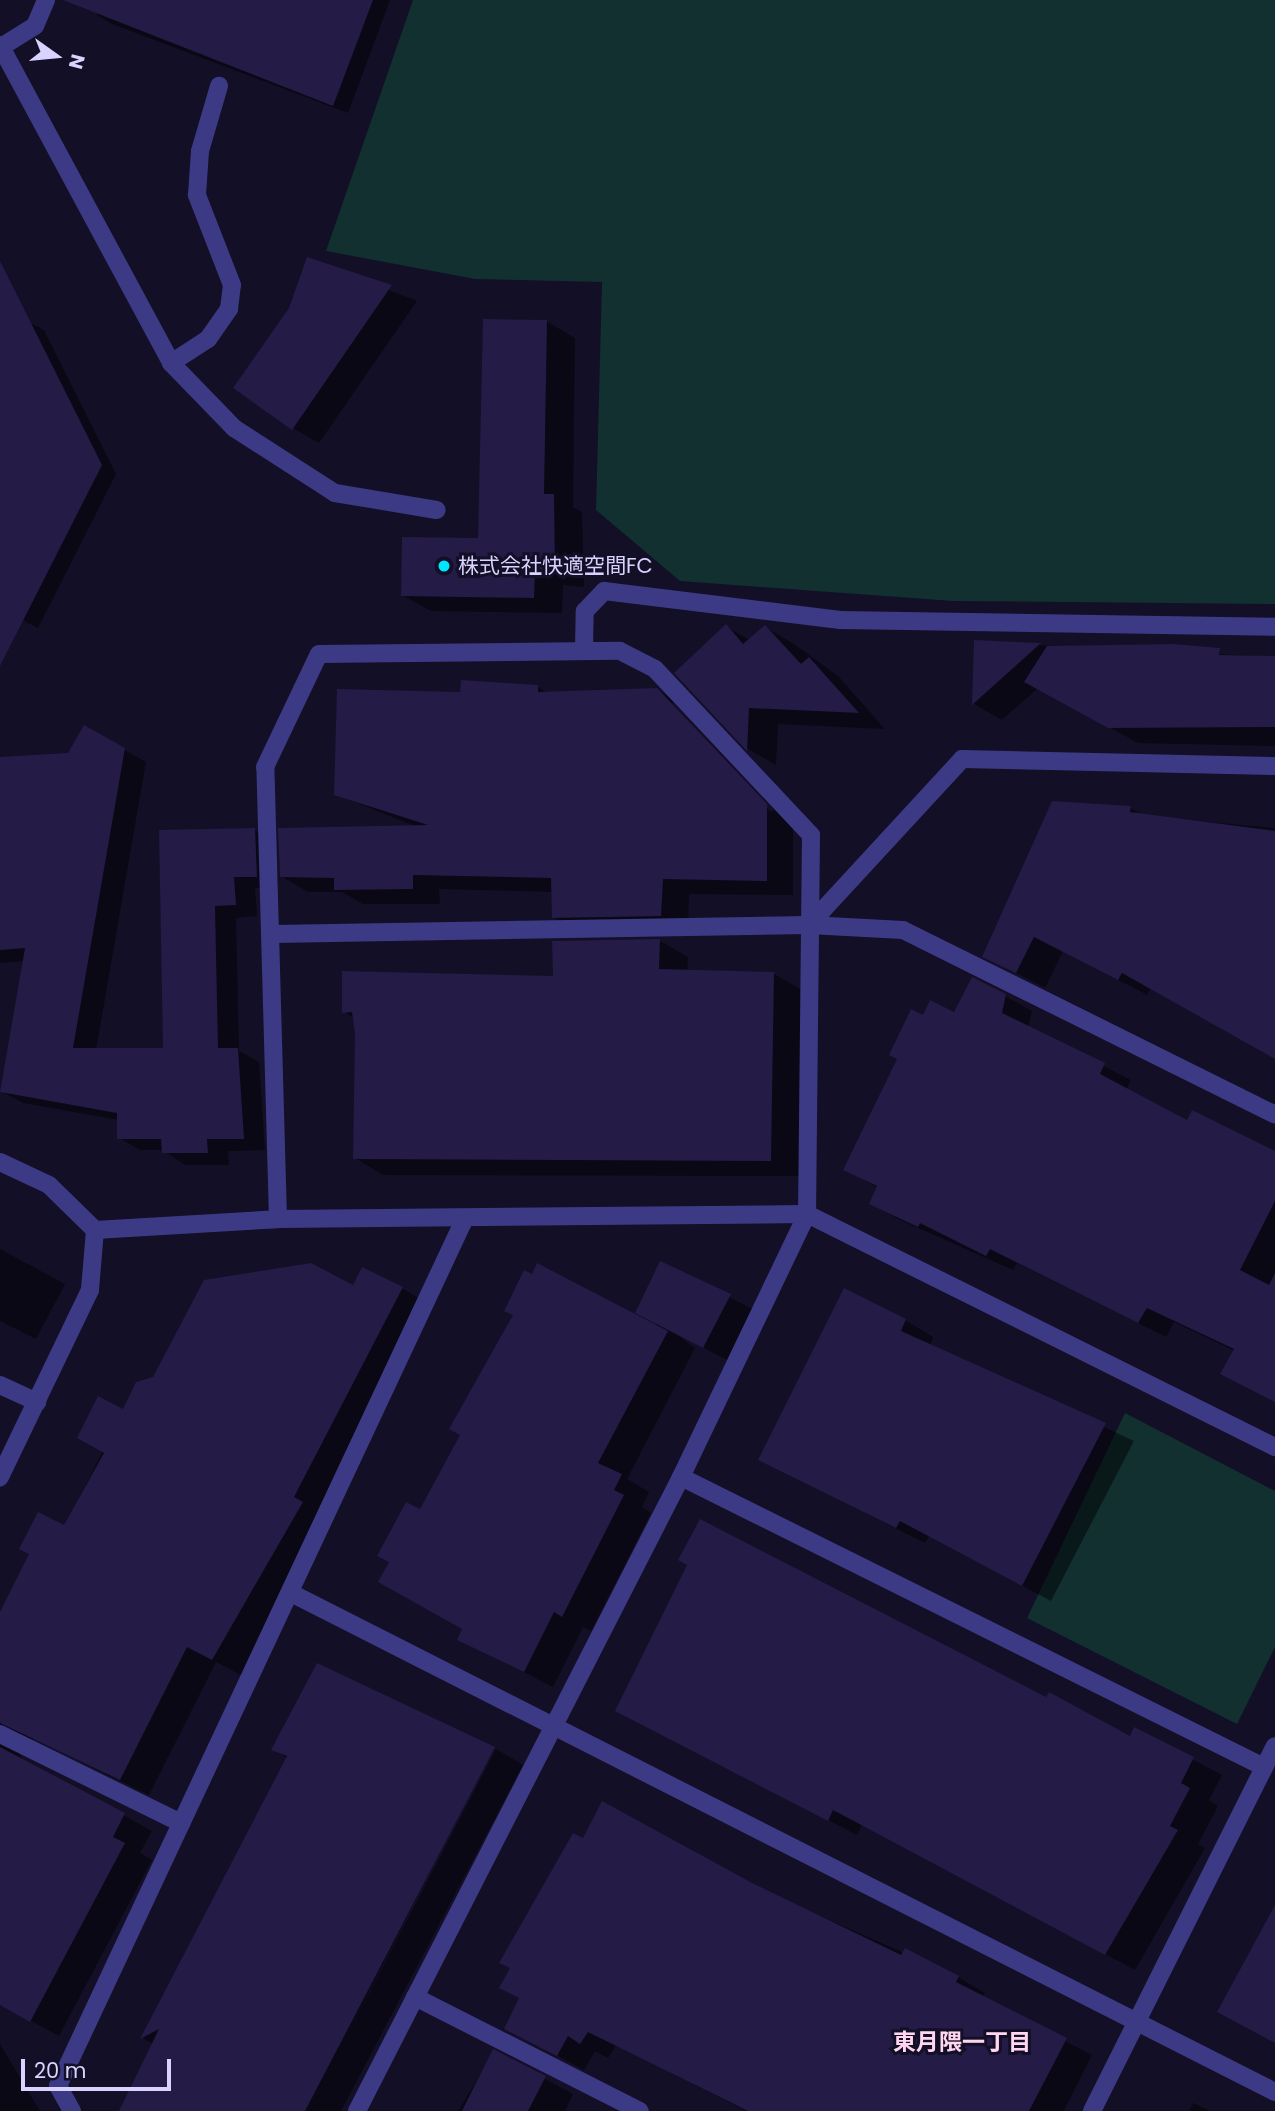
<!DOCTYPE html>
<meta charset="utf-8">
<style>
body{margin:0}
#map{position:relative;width:1275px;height:2111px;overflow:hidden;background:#130f26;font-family:Poppins,"Noto Sans JP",sans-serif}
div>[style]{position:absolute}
.green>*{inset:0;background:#12302f}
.shadow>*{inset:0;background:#0007}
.building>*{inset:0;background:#241b47}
.service>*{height:18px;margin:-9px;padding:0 9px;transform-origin:9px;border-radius:9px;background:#3d3a85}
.minor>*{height:18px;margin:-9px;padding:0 9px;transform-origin:9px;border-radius:9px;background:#3d3a85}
.tertiary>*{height:18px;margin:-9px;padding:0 9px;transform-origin:9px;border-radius:9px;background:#3d3a85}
.dots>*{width:19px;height:19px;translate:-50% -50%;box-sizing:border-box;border:4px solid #130f26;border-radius:50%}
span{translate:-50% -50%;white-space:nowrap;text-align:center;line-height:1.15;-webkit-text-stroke:6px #130f26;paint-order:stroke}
.poi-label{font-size:21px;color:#d9d4ff}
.left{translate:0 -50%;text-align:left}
.neighbourhood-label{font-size:23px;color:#ffd6f0;font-weight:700}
.north{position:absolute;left:21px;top:21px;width:70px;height:70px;-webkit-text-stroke:5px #130f26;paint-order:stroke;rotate:105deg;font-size:19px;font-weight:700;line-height:28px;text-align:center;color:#d9d4ff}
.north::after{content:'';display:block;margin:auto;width:24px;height:32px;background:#d9d4ff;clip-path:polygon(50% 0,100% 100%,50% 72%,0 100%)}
.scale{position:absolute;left:21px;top:2059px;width:150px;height:32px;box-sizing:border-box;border:4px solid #d9d4ff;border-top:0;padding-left:9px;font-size:21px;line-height:24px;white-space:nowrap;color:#d9d4ff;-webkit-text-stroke:5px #130f26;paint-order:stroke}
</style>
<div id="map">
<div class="green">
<div style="clip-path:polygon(413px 0,1275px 0,1275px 604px,953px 601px,680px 581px,596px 510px,602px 282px,475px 279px,326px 251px)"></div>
<div style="clip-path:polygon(1125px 1413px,1275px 1491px,1275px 1647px,1237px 1724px,1027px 1618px)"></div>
</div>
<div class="shadow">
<div style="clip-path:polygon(103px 0,390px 0,348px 113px,112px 24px,97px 15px)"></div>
<div style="clip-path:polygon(308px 259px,417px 301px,319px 443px,293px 428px,290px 309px)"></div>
<div style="clip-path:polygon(0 307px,44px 330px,116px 474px,38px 628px,0 608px)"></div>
<div style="clip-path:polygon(546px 321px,575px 338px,573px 507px,582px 512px,584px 587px,563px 585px,562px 613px,431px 611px,402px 595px,480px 540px)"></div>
<div style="clip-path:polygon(726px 627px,750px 640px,765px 627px,794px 644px,838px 676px,885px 729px,778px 724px,776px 765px,748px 749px,676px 673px)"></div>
<div style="clip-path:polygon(976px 642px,1275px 657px,1275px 746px,1138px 743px,1038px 688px,1002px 720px,974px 704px)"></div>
<div style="clip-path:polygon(evenodd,538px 687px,550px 694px,657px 690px,684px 706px,793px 821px,793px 895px,689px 894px,688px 931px,580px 932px,553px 917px,553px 892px,439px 889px,440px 904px,363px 904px,342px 892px,308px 892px,281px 876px,415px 826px,335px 794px,461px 694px,538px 687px,669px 703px,674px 703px,774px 809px,771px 812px,669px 703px)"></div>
<div style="clip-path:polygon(84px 727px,146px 762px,96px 1050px,165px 1050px,161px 831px,255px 830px,276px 842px,278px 888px,255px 888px,257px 916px,236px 918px,239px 1051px,259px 1062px,265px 1150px,228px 1151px,229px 1165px,185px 1165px,163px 1150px,140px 1150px,119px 1138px,119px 1120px,23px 1103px,1px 1091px,24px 961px,0 963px,0 759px,69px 754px)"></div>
<div style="clip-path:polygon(1130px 808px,1144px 816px,1275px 828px,1275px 1056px,1151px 988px,1147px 995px,1063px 951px,1045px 988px,984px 956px)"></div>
<div style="clip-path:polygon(660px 941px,688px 957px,687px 972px,774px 974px,802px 990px,799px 1176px,383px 1175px,355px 1158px,357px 1033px,354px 1018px,344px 1012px,555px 978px)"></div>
<div style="clip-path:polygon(1005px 996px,1032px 1011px,1028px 1028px,1131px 1080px,1126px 1090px,1187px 1123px,1275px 1153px,1275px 1402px,1235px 1351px,1174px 1322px,1166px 1337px,1017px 1263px,1013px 1270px,898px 1219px,871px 1203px,878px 1188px,845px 1169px,923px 1018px,955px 1015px)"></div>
<div style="clip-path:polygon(0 1249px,65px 1284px,36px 1339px,0 1321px)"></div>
<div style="clip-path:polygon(661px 1263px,759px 1312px,733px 1363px,677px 1334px,695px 1348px,627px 1479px,649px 1492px,642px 1507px,651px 1513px,591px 1631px,583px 1627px,553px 1687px,459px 1639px,464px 1629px,420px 1512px,656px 1326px)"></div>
<div style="clip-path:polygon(353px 1287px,402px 1288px,430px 1305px,241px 1675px,216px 1662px,149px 1795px,35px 1739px,17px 1746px,22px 1759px,152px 1831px,140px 1853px,152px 1860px,59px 2036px,0 2004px,0 1616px,64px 1528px,123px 1411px,154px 1378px)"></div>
<div style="clip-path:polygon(905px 1320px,933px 1337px,930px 1346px,1134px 1441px,1051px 1601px,929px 1536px,925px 1543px,789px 1475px)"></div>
<div style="clip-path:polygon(1047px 1699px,1131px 1738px,1135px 1729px,1222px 1775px,1209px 1800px,1218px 1806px,1198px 1844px,1205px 1848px,1135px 1970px,862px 1825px,857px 1835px,646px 1726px)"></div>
<div style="clip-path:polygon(493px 1748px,339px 2051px,496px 1749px,523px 1765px,341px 2111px,124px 2111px,153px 2044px,143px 2038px,288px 1758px,273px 1750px)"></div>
<div style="clip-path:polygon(753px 1886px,958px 1977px,985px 1993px,982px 1998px,1092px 2055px,1064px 2111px,746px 2111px,616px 2045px,608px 2058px,595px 2051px,584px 2070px,506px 2028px)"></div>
<div style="clip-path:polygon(0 2044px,40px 2111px,0 2111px)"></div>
<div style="clip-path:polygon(494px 2052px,573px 2094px,565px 2111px,458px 2111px)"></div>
<div style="clip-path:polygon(1193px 2103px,1210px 2111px,1189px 2111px)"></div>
</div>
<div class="building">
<div style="clip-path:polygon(63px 0,373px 0,333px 106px)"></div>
<div style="clip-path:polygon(307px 257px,392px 285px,292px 430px,233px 388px,289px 308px)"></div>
<div style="clip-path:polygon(0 261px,102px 465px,0 666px)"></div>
<div style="clip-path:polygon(483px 319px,547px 320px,544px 494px,554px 494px,555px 572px,535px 570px,534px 598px,401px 596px,402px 537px,478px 538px)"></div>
<div style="clip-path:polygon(726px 624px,743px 644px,765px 625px,801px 664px,809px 657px,859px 713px,749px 708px,747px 751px,674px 673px)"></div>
<div style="clip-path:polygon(974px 640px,1041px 643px,972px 705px)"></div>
<div style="clip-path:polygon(1173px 644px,1220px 648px,1219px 655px,1275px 656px,1275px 727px,1108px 728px,1024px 682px,1047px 646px)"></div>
<div style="clip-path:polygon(461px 680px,538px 685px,538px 692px,657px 688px,767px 804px,767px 881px,663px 879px,661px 916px,552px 918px,551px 878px,413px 875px,413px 889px,334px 890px,334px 878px,280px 877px,278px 828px,428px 825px,334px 795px,337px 689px,460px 692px)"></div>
<div style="clip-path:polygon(84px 725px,125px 748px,73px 1048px,163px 1048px,159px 830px,255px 828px,257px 877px,234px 877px,236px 905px,215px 906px,218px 1048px,238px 1048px,244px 1139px,207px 1139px,208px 1153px,162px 1153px,161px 1139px,117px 1139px,117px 1113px,0 1092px,25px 948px,0 950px,0 757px,68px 753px)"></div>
<div style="clip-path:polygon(1052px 801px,1131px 806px,1130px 812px,1275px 831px,1275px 1059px,1122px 973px,1118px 980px,1034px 937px,1016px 973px,982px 957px)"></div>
<div style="clip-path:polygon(660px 939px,659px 969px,774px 972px,771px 1161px,353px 1159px,355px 1034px,352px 1012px,342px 1013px,342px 971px,553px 976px,552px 941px)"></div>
<div style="clip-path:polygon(972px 977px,1006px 994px,1002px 1013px,1105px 1063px,1100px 1074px,1187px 1120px,1192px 1110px,1275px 1151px,1275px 1201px,1240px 1270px,1269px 1285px,1275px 1273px,1275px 1402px,1220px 1374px,1234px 1349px,1147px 1308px,1138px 1323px,990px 1249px,986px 1256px,920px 1223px,918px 1227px,869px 1204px,877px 1186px,843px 1170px,897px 1059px,889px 1055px,911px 1009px,923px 1015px,930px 1000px,954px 1012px)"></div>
<div style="clip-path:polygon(660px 1261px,731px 1294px,703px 1348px,635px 1313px)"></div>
<div style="clip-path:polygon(311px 1263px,353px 1285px,362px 1267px,403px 1287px,294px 1497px,303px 1502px,212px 1660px,187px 1647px,120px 1780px,0 1723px,0 1612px,29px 1554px,19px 1549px,38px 1512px,64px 1525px,104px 1453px,77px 1438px,98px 1396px,123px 1409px,136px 1382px,153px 1377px,204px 1280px)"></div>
<div style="clip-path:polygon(537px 1263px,668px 1331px,598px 1463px,622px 1474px,614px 1490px,624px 1495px,562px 1617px,554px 1612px,524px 1672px,457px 1640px,462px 1629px,378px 1582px,389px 1562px,377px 1556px,406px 1502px,420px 1509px,460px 1435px,449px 1429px,513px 1315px,504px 1311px,524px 1270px,532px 1274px)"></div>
<div style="clip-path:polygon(844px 1288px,906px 1319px,901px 1331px,1106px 1423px,1022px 1586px,900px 1521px,896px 1528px,758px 1460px)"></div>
<div style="clip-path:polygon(700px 1519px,1046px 1697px,1049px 1692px,1130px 1736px,1134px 1727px,1194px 1757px,1181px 1783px,1190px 1788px,1170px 1826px,1178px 1830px,1105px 1955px,833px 1810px,828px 1821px,615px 1711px,687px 1565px,678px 1560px)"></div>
<div style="clip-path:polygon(317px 1663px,495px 1747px,305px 2111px,119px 2111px,159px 2029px,140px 2039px,287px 1756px,271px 1750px)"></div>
<div style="clip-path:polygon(0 1747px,125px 1813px,113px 1837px,125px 1843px,30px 2022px,0 2005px)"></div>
<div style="clip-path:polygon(602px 1801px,754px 1884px,901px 1955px,905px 1948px,959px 1976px,956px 1982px,1067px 2038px,1029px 2111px,748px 2111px,588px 2032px,580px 2044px,568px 2036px,557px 2056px,504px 2029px,519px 1998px,499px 1988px,510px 1968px,499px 1963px,573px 1833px,583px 1838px)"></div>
<div style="clip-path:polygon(1275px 1905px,1275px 2043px,1217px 2012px)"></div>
<div style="clip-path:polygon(493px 2049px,546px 2076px,528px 2111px,462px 2111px)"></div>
</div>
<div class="service">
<div style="left:0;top:45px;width:361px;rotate:61.7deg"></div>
<div style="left:171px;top:363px;width:91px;rotate:45.9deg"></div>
<div style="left:234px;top:428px;width:120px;rotate:32.8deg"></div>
<div style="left:335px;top:493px;width:103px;rotate:9.5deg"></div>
<div style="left:1px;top:47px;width:40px;rotate:-32deg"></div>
<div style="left:35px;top:26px;width:28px;rotate:-67deg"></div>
<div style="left:171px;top:363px;width:44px;rotate:-33deg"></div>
<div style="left:208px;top:339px;width:37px;rotate:-55deg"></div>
<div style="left:229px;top:309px;width:24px;rotate:-83deg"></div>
<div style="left:232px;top:285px;width:97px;rotate:-111.3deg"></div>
<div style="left:197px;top:195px;width:44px;rotate:-86.1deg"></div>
<div style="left:200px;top:151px;width:68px;rotate:-73.7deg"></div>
<div style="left:0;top:1734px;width:202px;rotate:26.2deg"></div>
</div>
<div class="minor">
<div style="left:584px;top:650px;width:39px;rotate:-89deg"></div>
<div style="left:585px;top:611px;width:28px;rotate:-46deg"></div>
<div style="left:604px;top:591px;width:238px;rotate:7deg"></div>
<div style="left:840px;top:620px;width:435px;rotate:0.9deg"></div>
<div style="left:809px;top:925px;width:226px;rotate:-47.3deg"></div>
<div style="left:962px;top:759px;width:313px;rotate:1.3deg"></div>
<div style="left:273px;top:934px;width:536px;rotate:-0.96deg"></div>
<div style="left:809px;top:925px;width:94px;rotate:3deg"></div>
<div style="left:903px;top:930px;width:415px;rotate:26.4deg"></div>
<div style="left:278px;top:1219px;width:452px;rotate:-91.6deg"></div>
<div style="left:265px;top:767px;width:125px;rotate:-64.5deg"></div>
<div style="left:319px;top:654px;width:301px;rotate:-0.6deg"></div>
<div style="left:620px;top:651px;width:39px;rotate:27deg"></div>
<div style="left:655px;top:669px;width:228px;rotate:46.8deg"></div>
<div style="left:811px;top:835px;width:379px;rotate:90.6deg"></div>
<div style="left:807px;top:1214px;width:292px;rotate:115.6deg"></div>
<div style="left:681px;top:1477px;width:712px;rotate:117.07deg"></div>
<div style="left:95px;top:1230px;width:183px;rotate:-3.4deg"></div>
<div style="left:278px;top:1219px;width:529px;rotate:-0.54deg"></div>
<div style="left:807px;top:1214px;width:523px;rotate:26.47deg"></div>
<div style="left:0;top:1385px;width:41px;rotate:24.7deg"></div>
<div style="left:681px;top:1477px;width:651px;rotate:26.45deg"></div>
<div style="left:293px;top:1594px;width:1101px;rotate:26.89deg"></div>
<div style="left:415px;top:1997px;width:252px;rotate:26.9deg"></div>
<div style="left:72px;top:2111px;width:29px;rotate:-119deg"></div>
<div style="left:58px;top:2086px;width:959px;rotate:-64.88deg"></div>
<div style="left:1092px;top:2111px;width:408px;rotate:-63.4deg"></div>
</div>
<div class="tertiary">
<div style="left:0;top:1162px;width:54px;rotate:25.1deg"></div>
<div style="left:49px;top:1185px;width:64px;rotate:44.4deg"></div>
<div style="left:95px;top:1230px;width:60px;rotate:94.8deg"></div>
<div style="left:90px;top:1290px;width:208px;rotate:115.7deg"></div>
</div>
<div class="dots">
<div style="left:444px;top:566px;background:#00e5ff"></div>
</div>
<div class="poi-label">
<span class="left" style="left:458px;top:566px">株式会社快適空間FC</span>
</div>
<div class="neighbourhood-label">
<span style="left:962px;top:2042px">東月隈一丁目</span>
</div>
<div class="north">N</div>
<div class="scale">20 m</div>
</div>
